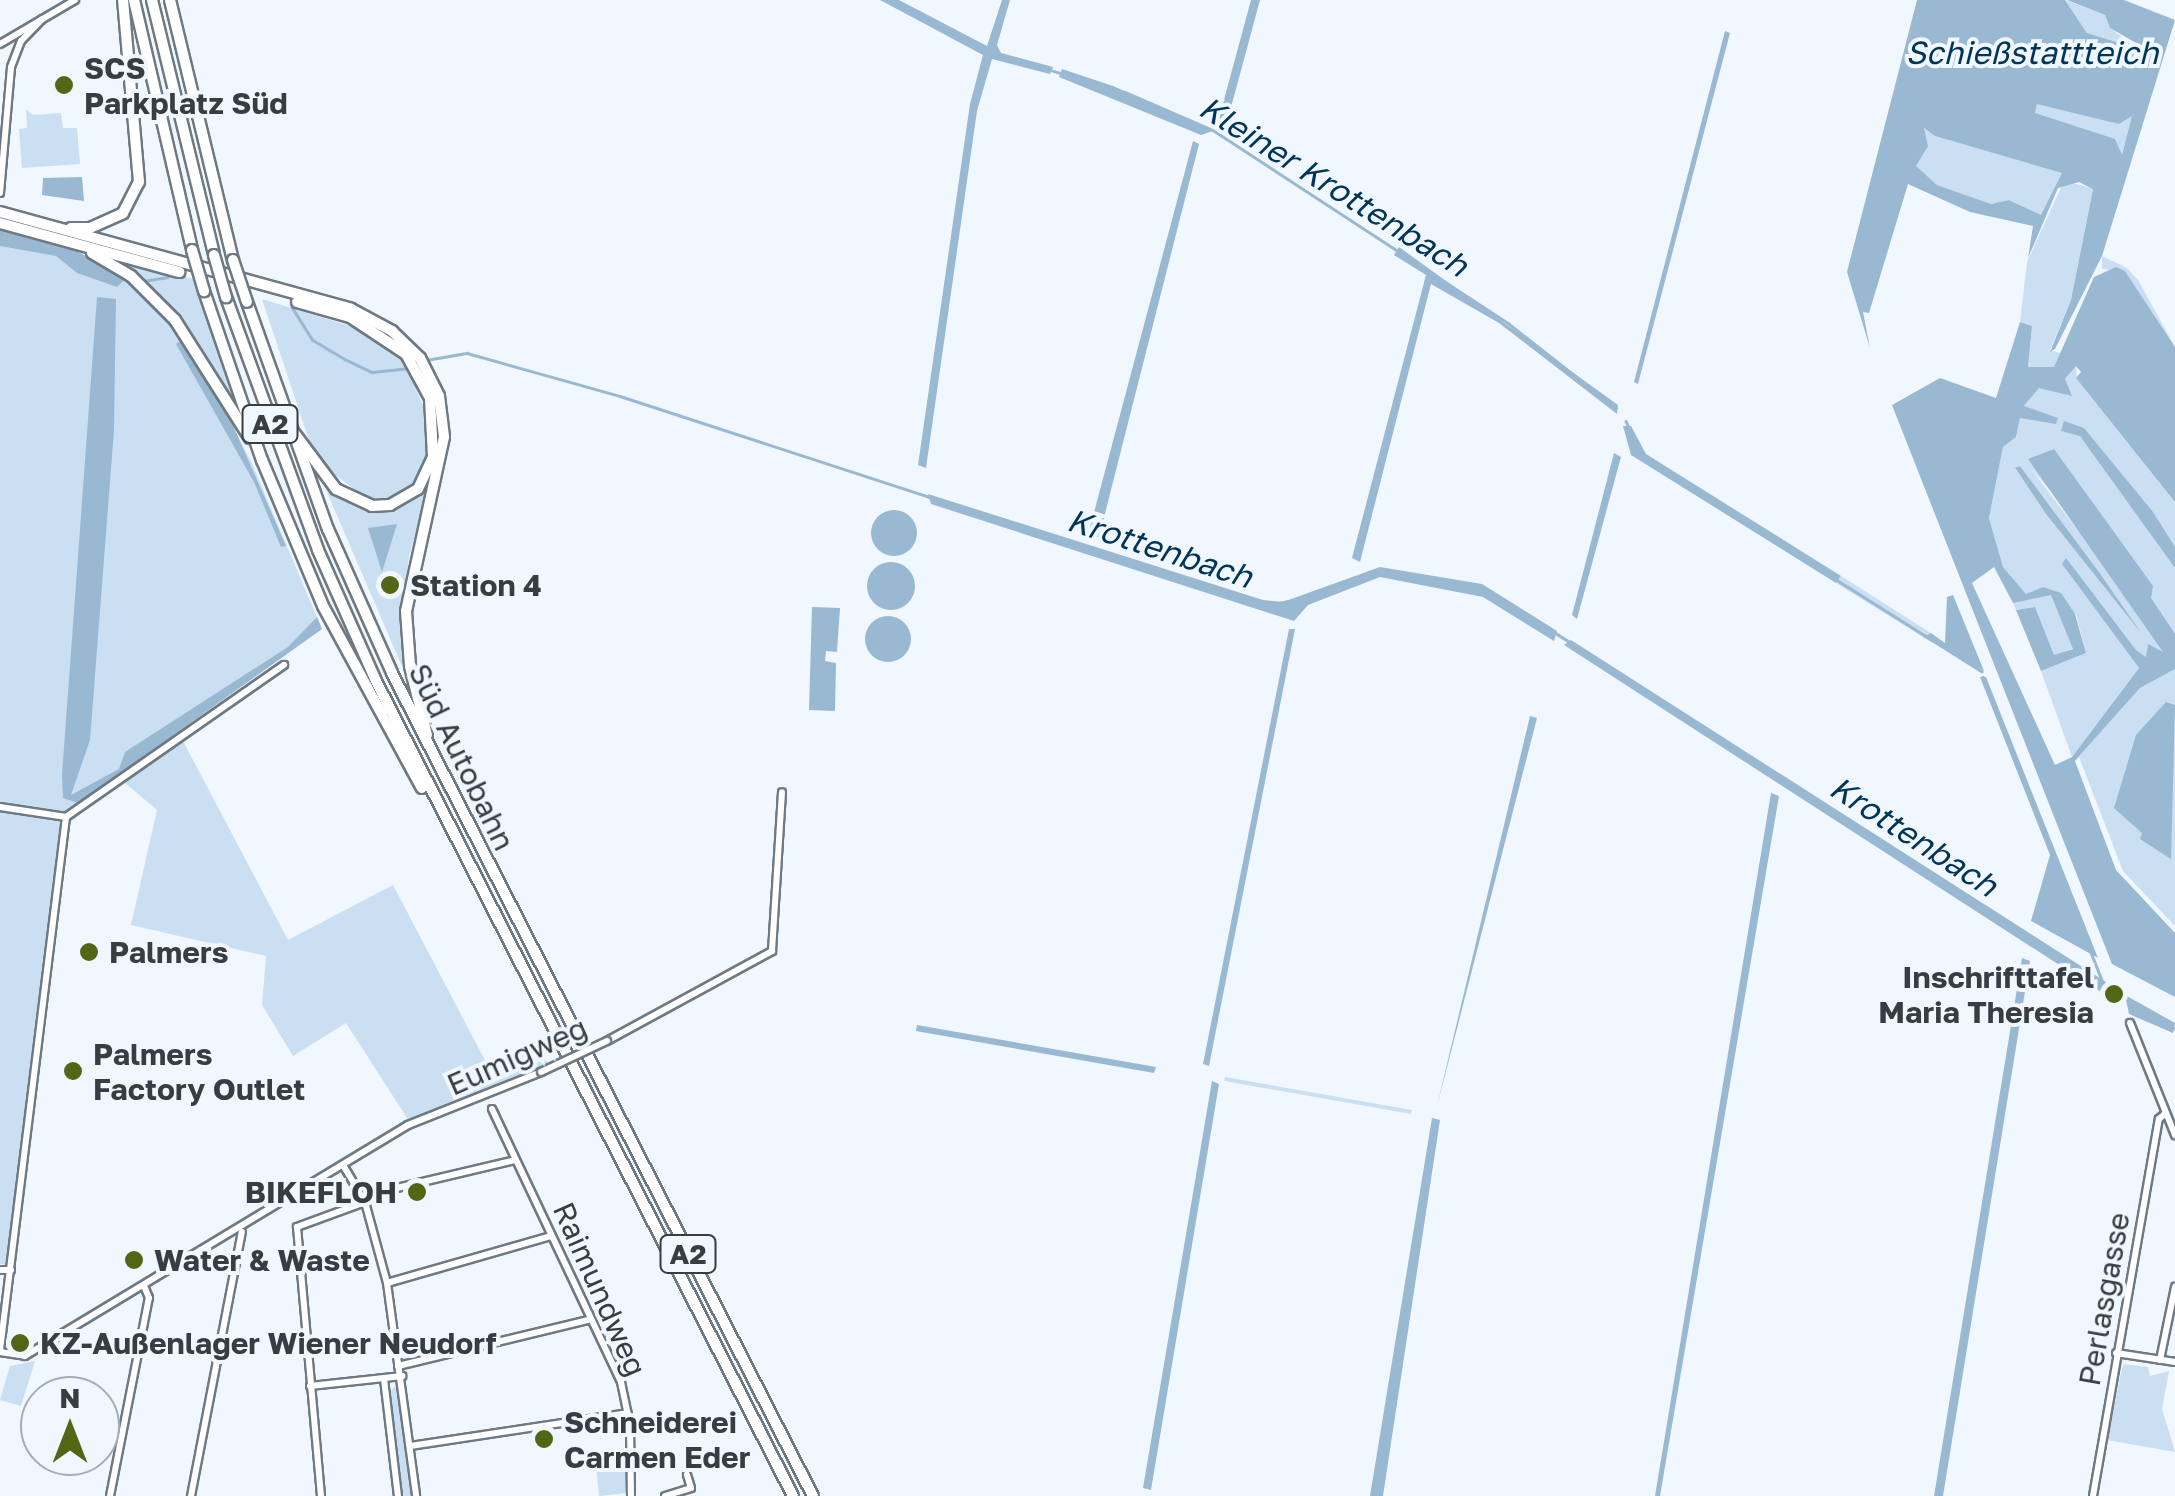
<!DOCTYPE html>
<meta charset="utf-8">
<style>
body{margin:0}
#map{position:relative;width:2175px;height:1496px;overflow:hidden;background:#f0f7fe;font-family:"Golos Text",sans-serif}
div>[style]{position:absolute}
.green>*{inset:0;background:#cadff2}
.forest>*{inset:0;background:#99b8d2}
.round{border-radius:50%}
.stream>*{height:2.5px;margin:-1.25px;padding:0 1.25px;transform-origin:1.25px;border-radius:1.25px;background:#99b8d2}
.roads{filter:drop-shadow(2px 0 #6e7982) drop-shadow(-2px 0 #6e7982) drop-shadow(0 2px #6e7982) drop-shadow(0 -2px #6e7982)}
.minor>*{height:6px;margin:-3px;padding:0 3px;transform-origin:3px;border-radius:3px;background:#fff}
.highway>*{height:10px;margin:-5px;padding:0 5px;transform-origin:5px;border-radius:5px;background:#fff}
.bridges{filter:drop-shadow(2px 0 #6e7982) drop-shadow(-2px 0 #6e7982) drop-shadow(0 2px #6e7982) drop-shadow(0 -2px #6e7982)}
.minor-bridge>*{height:6px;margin:-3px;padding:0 3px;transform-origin:3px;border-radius:3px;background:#fff}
.highway-bridge>*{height:10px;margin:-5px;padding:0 5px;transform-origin:5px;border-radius:5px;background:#fff}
.dots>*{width:28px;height:28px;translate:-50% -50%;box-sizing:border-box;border:5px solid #f0f7fe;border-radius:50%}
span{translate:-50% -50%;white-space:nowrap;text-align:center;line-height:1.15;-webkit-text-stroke:8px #f0f7fe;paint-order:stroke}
.shield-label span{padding:2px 8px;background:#f0f7fe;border:2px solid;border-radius:8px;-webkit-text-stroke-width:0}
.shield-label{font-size:28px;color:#383d41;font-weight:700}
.poi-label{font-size:30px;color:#383d41;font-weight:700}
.left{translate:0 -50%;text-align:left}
.right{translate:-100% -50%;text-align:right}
.street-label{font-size:30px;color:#383d41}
.water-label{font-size:32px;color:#003558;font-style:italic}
.north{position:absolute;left:20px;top:1376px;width:100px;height:100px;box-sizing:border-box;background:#f0f7fe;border:2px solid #a6adb2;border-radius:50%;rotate:0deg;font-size:28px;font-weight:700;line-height:40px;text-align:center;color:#383d41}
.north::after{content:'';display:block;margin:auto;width:35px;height:45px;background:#526715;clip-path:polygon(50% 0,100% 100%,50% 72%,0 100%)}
</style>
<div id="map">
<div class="green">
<div style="clip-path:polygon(2065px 0,2105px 15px,2110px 28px,2135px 47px,2087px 33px)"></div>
<div style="clip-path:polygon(2037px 103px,2119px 124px,2133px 115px,2121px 158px,2035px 113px)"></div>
<div style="clip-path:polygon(26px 109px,33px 115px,61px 113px,63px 128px,77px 128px,80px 164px,22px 168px,19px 129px,27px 128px)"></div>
<div style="clip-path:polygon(1922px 127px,1935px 136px,2063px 172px,2041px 215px,2009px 200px,1991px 204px,1937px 185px,1915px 166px)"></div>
<div style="clip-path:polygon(2064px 181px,2093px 188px,2071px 300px,2050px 350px,2063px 354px,2054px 367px,2028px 368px,2032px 327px,2020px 322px,2027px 262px)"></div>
<div style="clip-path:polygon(0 228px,113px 268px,156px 305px,194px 354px,251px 461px,322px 629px,62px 815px,8px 1265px,0 1264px)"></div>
<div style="clip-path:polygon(2102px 256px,2127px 268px,2138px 280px,2175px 347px,2125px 271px,2102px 269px)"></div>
<div style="clip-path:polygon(112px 258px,193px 279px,234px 402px,174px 312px)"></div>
<div style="clip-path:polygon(262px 299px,356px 328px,402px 356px,428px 417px,428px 451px,413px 485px,390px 500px,366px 498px,325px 467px,309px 440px)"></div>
<div style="clip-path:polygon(evenodd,2076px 365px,2077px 379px,2175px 502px,2175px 547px,2084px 429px,2061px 431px,2080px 435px,2168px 553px,2175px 568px,2175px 634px,2029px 466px,2142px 615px,2164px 654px,2148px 645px,2147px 658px,2136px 650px,2066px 559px,2062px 564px,2139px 668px,2072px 757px,2041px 671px,2086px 653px,2076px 614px,2043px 587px,2026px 594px,2003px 567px,1989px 518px,2003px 447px,2016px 437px,2020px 417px,2056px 423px,2023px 408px,2039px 388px,2065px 380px,2076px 365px,2020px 466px,2099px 572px,2136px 625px,2046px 514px,2015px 469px,2020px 466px)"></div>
<div style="clip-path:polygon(433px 471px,409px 556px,402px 621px,410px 685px,320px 476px,332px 492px,379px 509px,423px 489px)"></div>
<div style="clip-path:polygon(1841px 576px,1931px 633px,1923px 637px,1836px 583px)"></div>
<div style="clip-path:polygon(2051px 594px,2073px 648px,2054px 656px,2035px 607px,2016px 610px,2013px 603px)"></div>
<div style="clip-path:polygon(2175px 669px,2175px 926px,2123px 871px,2079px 757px,2140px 688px)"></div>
<div style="clip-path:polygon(183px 741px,288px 940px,393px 885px,488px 1066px,535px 1042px,548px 1064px,409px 1121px,346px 1023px,293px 1056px,262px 1005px,266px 956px,131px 925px,157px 810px,124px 782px)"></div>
<div style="clip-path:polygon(1225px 1077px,1412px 1110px,1411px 1114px,1224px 1081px)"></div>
<div style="clip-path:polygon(35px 1361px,21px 1406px,0 1400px,10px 1366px)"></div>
<div style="clip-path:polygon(2123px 1364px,2148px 1367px,2150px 1376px,2169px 1371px,2162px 1409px,2175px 1452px,2107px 1440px)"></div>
<div style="clip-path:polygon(395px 1386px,399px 1390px,411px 1496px,401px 1496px,390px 1392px)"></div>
<div style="clip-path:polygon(627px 1457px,628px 1493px,599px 1496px,596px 1463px)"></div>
</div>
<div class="forest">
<div style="clip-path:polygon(880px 0,899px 0,987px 46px,1002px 0,1010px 0,997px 45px,1001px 53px,1053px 67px,1050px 74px,992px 59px,977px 111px,926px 468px,918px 465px,970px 104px,983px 55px)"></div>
<div style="clip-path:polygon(1251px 0,1260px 0,1226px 126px,1218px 122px)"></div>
<div style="clip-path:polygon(evenodd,1917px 0,2065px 0,2087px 33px,2130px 46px,2136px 43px,2110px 28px,2105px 15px,2067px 0,2124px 0,2175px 20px,2102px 256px,2055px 349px,2050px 352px,2071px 300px,2093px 189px,2079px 182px,2058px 188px,2028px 258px,2033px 226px,1970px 212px,1908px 184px,1869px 313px,1863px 312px,1870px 348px,1847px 272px,1917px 0,2037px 104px,2119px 124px,2132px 116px,2122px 155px,2115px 139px,2035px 113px,2037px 104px,1917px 0,1924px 128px,1935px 136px,2062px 173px,2041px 215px,2009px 200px,1991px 204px,1937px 185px,1916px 166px,1928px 146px,1924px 128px)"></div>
<div style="clip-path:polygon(1725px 31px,1730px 33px,1638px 384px,1634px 382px)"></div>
<div style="clip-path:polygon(1062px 69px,1113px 86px,1213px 131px,1201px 135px,1059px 77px)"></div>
<div style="clip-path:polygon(1193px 141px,1199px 144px,1099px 537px,1088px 535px)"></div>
<div style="clip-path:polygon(82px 177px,84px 201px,42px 195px,43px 178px)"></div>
<div style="clip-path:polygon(0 228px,77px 251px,126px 278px,117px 287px,77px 273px,56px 256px,0 246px)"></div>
<div style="clip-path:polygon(1399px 247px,1618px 405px,1617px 414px,1499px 323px,1431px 284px,1360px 562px,1352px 558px,1426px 275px,1394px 255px)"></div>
<div style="clip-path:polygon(2116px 267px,2125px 271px,2175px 347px,2175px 502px,2076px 378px,2081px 372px,2076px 366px,2065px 379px,2072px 396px,2039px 388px,2024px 406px,2058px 418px,2056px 424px,2020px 418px,2016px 437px,2003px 447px,1989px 518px,2003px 567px,2026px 594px,2043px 587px,2061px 593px,2075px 614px,2086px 653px,2041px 671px,2016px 610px,2035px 607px,2054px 655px,2073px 649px,2051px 595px,2013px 603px,1994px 567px,1972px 583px,2055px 765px,2072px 757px,2139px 668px,2062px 564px,2066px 558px,2136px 650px,2146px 657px,2148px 644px,2163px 652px,2028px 459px,2054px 449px,2153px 586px,2151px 598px,2175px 634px,2175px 669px,2140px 688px,2075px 761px,2116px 870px,2175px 933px,2175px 997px,2112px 964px,1892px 405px,1940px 378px,1996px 398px,2020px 322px,2032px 326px,2028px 367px,2054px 367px,2094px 277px)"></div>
<div style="clip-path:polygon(97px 297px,116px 299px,114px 430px,90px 740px,71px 795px,119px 769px,125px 752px,288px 647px,317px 617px,322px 629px,78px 803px,63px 798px,62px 775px)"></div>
<div style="clip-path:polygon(183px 339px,225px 407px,286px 546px,281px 547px,254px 482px,176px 344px)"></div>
<div style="clip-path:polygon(2064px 421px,2084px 428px,2153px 512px,2175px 547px,2175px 568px,2080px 436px,2061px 431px)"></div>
<div style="clip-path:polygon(1623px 426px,1631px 426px,1646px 454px,1841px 576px,1836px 583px,1631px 455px)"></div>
<div style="clip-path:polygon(1614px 453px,1621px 457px,1577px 619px,1572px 615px)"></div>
<div style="clip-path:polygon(2020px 466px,2099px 572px,2142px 634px,2046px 514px,2015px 468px)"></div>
<div style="clip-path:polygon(928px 494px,1263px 600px,1283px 602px,1380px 567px,1482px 584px,1557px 631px,1554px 641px,1483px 597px,1380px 577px,1308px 605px,1294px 621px,931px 504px)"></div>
<div class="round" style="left:871px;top:510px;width:46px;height:46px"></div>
<div style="clip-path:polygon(397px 524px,382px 572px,368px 528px)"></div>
<div class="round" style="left:867px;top:562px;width:48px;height:48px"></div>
<div style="clip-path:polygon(1953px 595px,1984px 671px,1923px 637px,1931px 633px,1945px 643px,1947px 597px)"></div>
<div style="clip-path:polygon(812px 607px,840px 608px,837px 652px,826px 651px,825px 661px,836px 663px,835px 711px,809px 710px)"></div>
<div class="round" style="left:865px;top:616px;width:46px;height:46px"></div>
<div style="clip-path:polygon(1289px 629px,1295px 629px,1209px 1066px,1203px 1064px)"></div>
<div style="clip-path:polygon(1571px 640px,2109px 984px,2115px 1001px,1564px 645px)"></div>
<div style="clip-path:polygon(1980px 677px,1986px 677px,2098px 958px,2031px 921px,2050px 855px)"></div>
<div style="clip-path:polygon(2166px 702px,2175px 705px,2171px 859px,2140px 839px,2142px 833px,2114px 808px,2136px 735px)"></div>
<div style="clip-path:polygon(1530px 716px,1537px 718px,1437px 1106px)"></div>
<div style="clip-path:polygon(1771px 793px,1779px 796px,1660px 1496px,1655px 1496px)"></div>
<div style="clip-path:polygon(2022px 958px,2030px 961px,1943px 1496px,1934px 1496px)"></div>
<div style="clip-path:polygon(2125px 995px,2175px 1023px,2173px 1033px,2129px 1014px)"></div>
<div style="clip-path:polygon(917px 1025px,1156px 1067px,1154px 1073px,916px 1031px)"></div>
<div style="clip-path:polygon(1212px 1081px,1219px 1084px,1151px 1490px,1143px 1488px)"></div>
<div style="clip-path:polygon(1432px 1118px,1440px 1120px,1383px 1496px,1370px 1496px)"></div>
</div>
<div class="stream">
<div style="left:893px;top:0;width:113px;rotate:27.9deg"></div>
<div style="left:993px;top:53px;width:138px;rotate:16.5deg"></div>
<div style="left:1125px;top:92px;width:96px;rotate:23.4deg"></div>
<div style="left:1213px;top:130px;width:353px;rotate:33.2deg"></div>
<div style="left:1508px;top:323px;width:137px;rotate:38.2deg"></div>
<div style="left:0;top:237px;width:66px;rotate:12.2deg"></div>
<div style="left:65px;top:251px;width:71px;rotate:24deg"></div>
<div style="left:143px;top:281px;width:25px;rotate:-9deg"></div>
<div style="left:292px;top:307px;width:39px;rotate:58deg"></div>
<div style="left:313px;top:340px;width:37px;rotate:31deg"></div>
<div style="left:345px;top:359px;width:30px;rotate:26deg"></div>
<div style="left:372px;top:372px;width:38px;rotate:-6deg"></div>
<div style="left:426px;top:360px;width:42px;rotate:-9.7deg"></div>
<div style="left:467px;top:353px;width:159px;rotate:15.7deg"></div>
<div style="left:620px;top:396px;width:677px;rotate:18.06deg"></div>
<div style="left:1264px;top:606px;width:50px;rotate:-11.5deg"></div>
<div style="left:1313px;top:596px;width:63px;rotate:-22.5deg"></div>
<div style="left:1371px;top:572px;width:121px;rotate:9.1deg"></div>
<div style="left:1490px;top:591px;width:813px;rotate:32.6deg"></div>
<div style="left:1626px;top:421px;width:35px;rotate:66deg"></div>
<div style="left:1640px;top:453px;width:34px;rotate:37deg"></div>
<div style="left:1667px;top:473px;width:372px;rotate:32.2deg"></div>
<div style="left:1983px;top:677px;width:141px;rotate:68.3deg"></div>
<div style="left:2061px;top:775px;width:109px;rotate:66.7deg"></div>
<div style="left:2035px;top:810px;width:188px;rotate:68.5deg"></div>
</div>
<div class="roads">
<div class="minor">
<div style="left:0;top:44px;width:87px;rotate:-30.4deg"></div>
<div style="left:0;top:193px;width:126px;rotate:-85deg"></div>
<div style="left:11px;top:67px;width:28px;rotate:-69deg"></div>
<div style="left:21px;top:41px;width:30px;rotate:-46deg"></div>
<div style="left:0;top:807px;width:67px;rotate:8.6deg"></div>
<div style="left:66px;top:817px;width:266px;rotate:-34.9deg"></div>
<div style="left:2130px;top:1023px;width:121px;rotate:68.1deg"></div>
<div style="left:607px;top:1041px;width:188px;rotate:-28.6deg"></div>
<div style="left:772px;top:951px;width:159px;rotate:-86.4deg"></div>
<div style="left:492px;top:1109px;width:302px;rotate:64.7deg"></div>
<div style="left:621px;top:1382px;width:44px;rotate:78.2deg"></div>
<div style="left:630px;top:1425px;width:71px;rotate:89.2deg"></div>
<div style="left:343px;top:1165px;width:43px;rotate:59.3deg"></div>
<div style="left:365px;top:1202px;width:84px;rotate:74.8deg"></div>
<div style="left:387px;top:1283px;width:215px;rotate:82.2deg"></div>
<div style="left:363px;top:1196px;width:156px;rotate:-13.3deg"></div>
<div style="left:0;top:1270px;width:11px"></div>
<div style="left:387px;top:1283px;width:171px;rotate:-16deg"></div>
<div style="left:0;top:1350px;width:537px;rotate:-82.94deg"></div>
<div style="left:0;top:1352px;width:25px;rotate:9deg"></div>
<div style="left:25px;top:1356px;width:447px;rotate:-31.1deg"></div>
<div style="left:408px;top:1125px;width:143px;rotate:-21.7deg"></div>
<div style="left:2116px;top:1353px;width:60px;rotate:8.7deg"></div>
<div style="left:2160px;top:1360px;width:75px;rotate:-78.4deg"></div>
<div style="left:398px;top:1366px;width:195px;rotate:-13.6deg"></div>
<div style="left:384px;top:1379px;width:118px;rotate:83.2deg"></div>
<div style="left:310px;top:1386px;width:93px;rotate:-6.2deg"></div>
<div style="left:410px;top:1446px;width:220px;rotate:-8.6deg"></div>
<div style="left:110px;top:1496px;width:202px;rotate:-78.9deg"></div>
<div style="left:149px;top:1298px;width:11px;rotate:-112deg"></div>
<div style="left:191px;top:1496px;width:269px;rotate:-79.1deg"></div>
<div style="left:321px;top:1496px;width:270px;rotate:-95.1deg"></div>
<div style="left:297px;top:1227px;width:72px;rotate:-20.2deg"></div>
<div style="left:665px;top:1496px;width:27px;rotate:-17deg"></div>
<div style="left:691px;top:1488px;width:14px;rotate:-107deg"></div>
<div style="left:2093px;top:1496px;width:383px;rotate:-80.1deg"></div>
<div style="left:2159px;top:1119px;width:9px;rotate:-41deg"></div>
</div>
<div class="highway">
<div style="left:134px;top:0;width:257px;rotate:76.9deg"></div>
<div style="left:152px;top:0;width:262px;rotate:76.3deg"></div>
<div style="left:170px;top:0;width:268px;rotate:76.4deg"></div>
<div style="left:0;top:212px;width:364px;rotate:15.4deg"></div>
<div style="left:351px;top:309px;width:47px;rotate:28.2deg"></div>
<div style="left:392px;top:331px;width:39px;rotate:44deg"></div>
<div style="left:420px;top:358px;width:42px;rotate:63.4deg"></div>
<div style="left:439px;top:396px;width:41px;rotate:83deg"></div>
<div style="left:444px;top:437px;width:178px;rotate:102.3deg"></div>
<div style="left:406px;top:611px;width:55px;rotate:85.8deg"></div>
<div style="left:410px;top:666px;width:71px;rotate:76.2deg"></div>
<div style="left:0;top:223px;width:186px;rotate:15.3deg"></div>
<div style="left:71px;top:228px;width:19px"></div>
<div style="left:90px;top:228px;width:36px;rotate:-24deg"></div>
<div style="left:123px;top:213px;width:35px;rotate:-63deg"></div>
<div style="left:139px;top:182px;width:183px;rotate:-95deg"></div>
<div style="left:92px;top:253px;width:45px;rotate:30.5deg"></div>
<div style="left:131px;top:276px;width:62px;rotate:45deg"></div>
<div style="left:175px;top:320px;width:140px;rotate:57.6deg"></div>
<div style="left:204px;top:291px;width:179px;rotate:71.1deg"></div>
<div style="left:262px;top:460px;width:158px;rotate:67.3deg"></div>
<div style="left:323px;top:606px;width:207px;rotate:61.5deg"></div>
<div style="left:226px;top:297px;width:269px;rotate:70deg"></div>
<div style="left:318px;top:550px;width:143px;rotate:66.1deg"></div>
<div style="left:376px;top:681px;width:915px;rotate:62.9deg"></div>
<div style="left:247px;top:302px;width:241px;rotate:70.4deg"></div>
<div style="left:328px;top:529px;width:158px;rotate:66deg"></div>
<div style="left:392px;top:673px;width:924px;rotate:62.91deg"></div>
<div style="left:292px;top:430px;width:74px;rotate:53.3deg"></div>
<div style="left:336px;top:489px;width:40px;rotate:25deg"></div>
<div style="left:372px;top:506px;width:18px;rotate:-3deg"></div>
<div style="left:390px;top:505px;width:32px;rotate:-30deg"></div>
<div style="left:418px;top:489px;width:35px;rotate:-65deg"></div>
<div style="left:433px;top:457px;width:59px;rotate:-92.9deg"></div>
<div style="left:430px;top:398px;width:50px;rotate:-118.6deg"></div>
<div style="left:406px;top:354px;width:67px;rotate:-146.5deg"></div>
<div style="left:350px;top:317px;width:55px;rotate:-164.2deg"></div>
</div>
</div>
<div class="bridges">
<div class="minor-bridge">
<div style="left:541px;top:1072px;width:73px;rotate:-25.2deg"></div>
</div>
<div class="highway-bridge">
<div style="left:192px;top:250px;width:43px;rotate:73.7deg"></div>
<div style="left:214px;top:255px;width:44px;rotate:74.1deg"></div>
<div style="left:233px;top:260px;width:44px;rotate:71.6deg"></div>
</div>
</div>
<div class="dots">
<div style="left:64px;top:85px;background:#526715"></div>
<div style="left:390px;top:585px;background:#526715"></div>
<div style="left:89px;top:952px;background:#526715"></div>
<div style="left:2114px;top:994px;background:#526715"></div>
<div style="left:73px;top:1071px;background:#526715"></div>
<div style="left:417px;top:1192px;background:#526715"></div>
<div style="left:134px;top:1260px;background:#526715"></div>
<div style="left:20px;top:1343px;background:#526715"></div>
<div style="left:544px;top:1439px;background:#526715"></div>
</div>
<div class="shield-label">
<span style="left:270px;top:424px">A2</span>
<span style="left:688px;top:1254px">A2</span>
</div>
<div class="poi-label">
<span class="left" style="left:84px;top:85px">SCS<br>Parkplatz Süd</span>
<span class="left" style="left:410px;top:585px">Station 4</span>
<span class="left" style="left:109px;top:952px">Palmers</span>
<span class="right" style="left:2094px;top:994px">Inschrifttafel<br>Maria Theresia</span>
<span class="left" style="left:93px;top:1071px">Palmers<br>Factory Outlet</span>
<span class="right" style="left:397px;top:1192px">BIKEFLOH</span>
<span class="left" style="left:154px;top:1260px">Water &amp; Waste</span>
<span class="left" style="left:40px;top:1343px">KZ-Außenlager Wiener Neudorf</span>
<span class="left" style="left:564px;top:1439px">Schneiderei<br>Carmen Eder</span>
</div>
<div class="street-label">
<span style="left:462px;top:757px;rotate:64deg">Süd Autobahn</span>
<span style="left:517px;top:1056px;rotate:-24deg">Eumigweg</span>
<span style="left:600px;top:1289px;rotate:66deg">Raimundweg</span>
<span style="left:2104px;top:1299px;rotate:-80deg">Perlasgasse</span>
</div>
<div class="water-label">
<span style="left:2032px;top:52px">Schießstattteich</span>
<span style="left:1334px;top:186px;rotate:32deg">Kleiner Krottenbach</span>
<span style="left:1160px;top:548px;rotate:18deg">Krottenbach</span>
<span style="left:1914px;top:836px;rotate:33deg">Krottenbach</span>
</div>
<div class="north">N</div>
</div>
